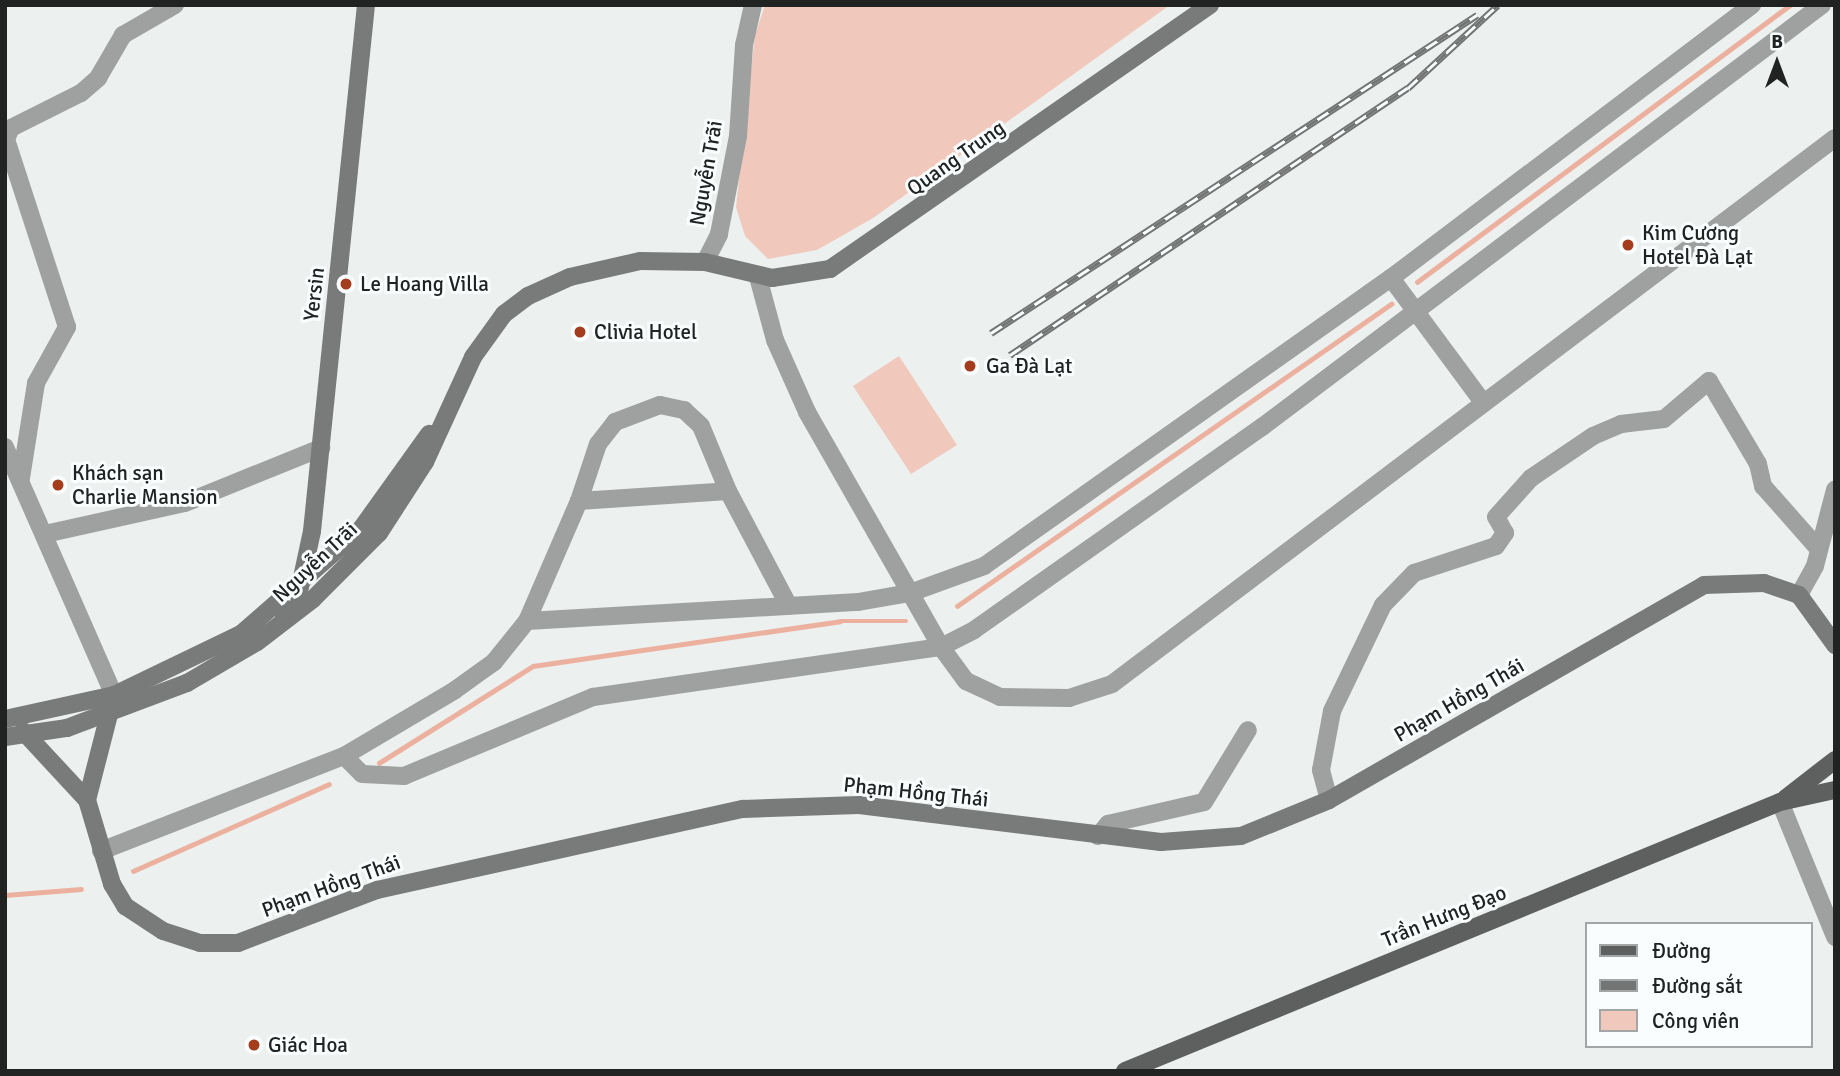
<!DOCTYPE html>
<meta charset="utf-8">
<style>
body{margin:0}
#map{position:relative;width:1840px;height:1076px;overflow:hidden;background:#ecf0ef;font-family:Signika,sans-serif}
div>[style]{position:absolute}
.green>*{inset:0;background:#f1c8bc}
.stream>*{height:4.5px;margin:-2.25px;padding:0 2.25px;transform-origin:2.25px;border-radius:2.25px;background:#ecb09f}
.street>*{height:18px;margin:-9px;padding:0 9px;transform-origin:9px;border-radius:9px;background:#9fa1a0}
.secondary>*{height:18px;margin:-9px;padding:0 9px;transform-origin:9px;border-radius:9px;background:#797b7b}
.primary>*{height:18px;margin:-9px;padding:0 9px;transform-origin:9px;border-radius:9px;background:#5e6060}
.rail>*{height:7px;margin-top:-3.5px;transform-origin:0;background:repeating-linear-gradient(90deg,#fafdfd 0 13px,#737575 0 26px);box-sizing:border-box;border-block:2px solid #737575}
.dots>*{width:19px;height:19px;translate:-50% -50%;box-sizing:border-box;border:4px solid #fafdfd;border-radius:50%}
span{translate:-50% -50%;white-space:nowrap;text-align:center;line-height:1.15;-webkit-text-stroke:6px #fafdfd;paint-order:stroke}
.street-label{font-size:21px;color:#212323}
.poi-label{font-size:21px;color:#212323}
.left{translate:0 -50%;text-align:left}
.frame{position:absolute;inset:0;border:7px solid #212323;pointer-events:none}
.legend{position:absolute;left:1585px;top:922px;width:228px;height:126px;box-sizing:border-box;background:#fafdfd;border:2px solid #a3a6a6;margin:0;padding:9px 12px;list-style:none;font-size:21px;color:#212323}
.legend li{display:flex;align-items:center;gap:14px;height:35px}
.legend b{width:35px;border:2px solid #a3a6a6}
.north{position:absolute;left:1742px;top:28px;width:70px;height:70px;-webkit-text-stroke:5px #fafdfd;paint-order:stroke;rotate:0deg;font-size:19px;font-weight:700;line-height:28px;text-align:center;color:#212323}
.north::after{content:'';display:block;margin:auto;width:24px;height:32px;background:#212323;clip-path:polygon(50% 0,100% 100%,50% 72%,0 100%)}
</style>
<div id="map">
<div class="green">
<div style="clip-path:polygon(765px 5px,1170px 5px,873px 218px,817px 250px,768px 259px,745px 236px,736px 207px,755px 35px)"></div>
<div style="clip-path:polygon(899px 356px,957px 445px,911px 474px,853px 386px)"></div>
</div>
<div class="stream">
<div style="left:1417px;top:282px;width:465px;rotate:-36.6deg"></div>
<div style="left:957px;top:606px;width:529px;rotate:-34.83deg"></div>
<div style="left:379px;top:763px;width:182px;rotate:-32.2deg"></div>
<div style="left:533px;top:666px;width:310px;rotate:-8.3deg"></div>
<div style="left:840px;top:621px;width:66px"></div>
<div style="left:133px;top:871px;width:214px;rotate:-23.9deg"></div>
<div style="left:5px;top:895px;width:76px;rotate:-4.5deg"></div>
</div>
<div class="street">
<div style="left:705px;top:262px;width:31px;rotate:-63deg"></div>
<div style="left:719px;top:234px;width:100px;rotate:-79deg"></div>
<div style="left:738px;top:136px;width:91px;rotate:-86.2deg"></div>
<div style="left:744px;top:45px;width:41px;rotate:-77.3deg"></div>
<div style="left:758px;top:277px;width:65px;rotate:74.9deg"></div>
<div style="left:775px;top:340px;width:79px;rotate:66deg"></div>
<div style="left:807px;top:412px;width:271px;rotate:60.3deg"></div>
<div style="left:941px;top:647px;width:42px;rotate:53.7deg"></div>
<div style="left:966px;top:681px;width:38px;rotate:25deg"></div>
<div style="left:1000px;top:697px;width:69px;rotate:0.8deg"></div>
<div style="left:1069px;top:698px;width:45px;rotate:-18deg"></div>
<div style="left:1112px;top:684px;width:906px;rotate:-37.06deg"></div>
<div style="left:1391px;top:278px;width:153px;rotate:53.5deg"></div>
<div style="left:5px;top:447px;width:271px;rotate:66.3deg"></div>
<div style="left:21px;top:478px;width:96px;rotate:-81deg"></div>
<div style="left:36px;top:383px;width:64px;rotate:-61deg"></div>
<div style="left:67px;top:327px;width:198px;rotate:-108deg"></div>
<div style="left:6px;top:139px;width:12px;rotate:-66deg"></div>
<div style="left:11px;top:128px;width:78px;rotate:-26.6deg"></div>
<div style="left:81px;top:93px;width:23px;rotate:-41deg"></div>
<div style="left:98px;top:78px;width:50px;rotate:-59.8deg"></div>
<div style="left:123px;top:35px;width:60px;rotate:-30deg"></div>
<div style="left:579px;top:501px;width:60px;rotate:-71.6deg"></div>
<div style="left:598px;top:444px;width:28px;rotate:-52deg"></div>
<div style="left:615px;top:422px;width:48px;rotate:-20.7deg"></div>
<div style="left:660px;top:405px;width:25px;rotate:12deg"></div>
<div style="left:684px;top:410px;width:23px;rotate:43deg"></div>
<div style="left:701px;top:426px;width:70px;rotate:67.4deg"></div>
<div style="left:45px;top:534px;width:143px;rotate:-12.5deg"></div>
<div style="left:185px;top:503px;width:147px;rotate:-22deg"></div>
<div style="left:1799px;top:595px;width:33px;rotate:-61deg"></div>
<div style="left:1815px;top:566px;width:79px;rotate:-75.3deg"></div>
<div style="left:527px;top:621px;width:131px;rotate:-66.6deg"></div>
<div style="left:579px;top:501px;width:149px;rotate:-3.8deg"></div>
<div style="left:728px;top:491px;width:130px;rotate:62.1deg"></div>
<div style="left:344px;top:756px;width:129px;rotate:-30.7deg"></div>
<div style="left:455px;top:690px;width:48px;rotate:-35.7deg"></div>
<div style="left:494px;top:662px;width:53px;rotate:-51.2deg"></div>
<div style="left:527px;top:621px;width:332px;rotate:-3.3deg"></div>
<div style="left:858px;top:602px;width:53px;rotate:-9.8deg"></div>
<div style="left:910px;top:593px;width:79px;rotate:-20deg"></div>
<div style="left:984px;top:566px;width:499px;rotate:-35.3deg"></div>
<div style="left:1391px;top:278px;width:453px;rotate:-37.1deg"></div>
<div style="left:1329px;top:800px;width:31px;rotate:-105deg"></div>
<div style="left:1321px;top:770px;width:60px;rotate:-79.4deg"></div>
<div style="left:1332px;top:711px;width:118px;rotate:-64.3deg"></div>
<div style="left:1383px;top:605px;width:45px;rotate:-45.9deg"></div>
<div style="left:1414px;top:573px;width:86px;rotate:-18.2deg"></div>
<div style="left:1496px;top:546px;width:16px;rotate:-55deg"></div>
<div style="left:1505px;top:533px;width:18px;rotate:-119deg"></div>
<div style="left:1496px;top:517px;width:52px;rotate:-48.1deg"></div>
<div style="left:1531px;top:478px;width:75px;rotate:-34.1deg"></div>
<div style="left:1593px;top:436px;width:30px;rotate:-23deg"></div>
<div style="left:1621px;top:424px;width:43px;rotate:-6.6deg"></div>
<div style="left:1664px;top:419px;width:59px;rotate:-40.2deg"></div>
<div style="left:1709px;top:381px;width:96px;rotate:59.4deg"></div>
<div style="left:1758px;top:464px;width:23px;rotate:77deg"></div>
<div style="left:1763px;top:486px;width:81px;rotate:48.5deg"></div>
<div style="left:1780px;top:802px;width:146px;rotate:67.8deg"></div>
<div style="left:1098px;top:836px;width:16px;rotate:-50deg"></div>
<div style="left:1108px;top:824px;width:98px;rotate:-12.9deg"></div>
<div style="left:1204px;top:802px;width:84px;rotate:-58.6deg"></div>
<div style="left:101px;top:851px;width:261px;rotate:-21.4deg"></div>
<div style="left:344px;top:756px;width:25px;rotate:45deg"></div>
<div style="left:362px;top:774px;width:42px;rotate:2.7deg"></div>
<div style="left:404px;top:776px;width:205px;rotate:-22.7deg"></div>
<div style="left:593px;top:697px;width:352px;rotate:-8.2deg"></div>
<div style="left:941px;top:647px;width:37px;rotate:-27deg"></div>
<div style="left:974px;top:630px;width:352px;rotate:-35.2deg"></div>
<div style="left:1262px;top:427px;width:701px;rotate:-37deg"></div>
</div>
<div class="secondary">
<div style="left:284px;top:617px;width:34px;rotate:-62deg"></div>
<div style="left:300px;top:587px;width:57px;rotate:-77.9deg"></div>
<div style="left:312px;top:531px;width:529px;rotate:-84.14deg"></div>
<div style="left:114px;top:695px;width:108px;rotate:104.4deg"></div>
<div style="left:87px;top:800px;width:88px;rotate:73.4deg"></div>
<div style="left:112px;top:884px;width:26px;rotate:59deg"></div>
<div style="left:125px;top:906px;width:45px;rotate:33.3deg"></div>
<div style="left:163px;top:931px;width:39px;rotate:18deg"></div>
<div style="left:200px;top:943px;width:38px"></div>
<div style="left:238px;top:943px;width:149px;rotate:-20.9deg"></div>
<div style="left:377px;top:890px;width:375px;rotate:-12.5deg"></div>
<div style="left:743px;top:809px;width:116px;rotate:-2deg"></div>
<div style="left:859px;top:805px;width:304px;rotate:7deg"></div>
<div style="left:1161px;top:842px;width:80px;rotate:-4.3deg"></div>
<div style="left:1241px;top:836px;width:95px;rotate:-22.2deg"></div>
<div style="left:1329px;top:800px;width:432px;rotate:-29.8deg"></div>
<div style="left:1704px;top:585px;width:60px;rotate:-1.9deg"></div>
<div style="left:1764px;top:583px;width:37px;rotate:19deg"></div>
<div style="left:1799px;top:595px;width:62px;rotate:54.2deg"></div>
<div style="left:5px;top:719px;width:112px;rotate:-12.4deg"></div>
<div style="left:114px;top:695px;width:141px;rotate:-25.7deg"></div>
<div style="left:241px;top:634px;width:159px;rotate:-41.2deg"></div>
<div style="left:361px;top:529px;width:117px;rotate:-54.4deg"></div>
<div style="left:23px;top:731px;width:94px;rotate:47.2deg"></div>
<div style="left:5px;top:737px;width:63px;rotate:-8.3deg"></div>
<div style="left:67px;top:728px;width:128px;rotate:-20.6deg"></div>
<div style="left:187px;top:683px;width:81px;rotate:-30.4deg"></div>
<div style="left:257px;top:642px;width:71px;rotate:-37.5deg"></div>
<div style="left:313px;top:599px;width:93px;rotate:-45deg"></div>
<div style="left:379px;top:533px;width:85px;rotate:-57.1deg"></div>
<div style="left:425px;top:462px;width:115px;rotate:-65.4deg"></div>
<div style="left:473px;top:357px;width:53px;rotate:-54.2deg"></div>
<div style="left:504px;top:314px;width:30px;rotate:-37deg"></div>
<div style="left:528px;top:296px;width:46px;rotate:-24.3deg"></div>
<div style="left:570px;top:277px;width:72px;rotate:-12.9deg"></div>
<div style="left:640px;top:261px;width:65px;rotate:0.9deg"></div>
<div style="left:705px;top:262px;width:69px;rotate:13.4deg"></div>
<div style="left:772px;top:278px;width:59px;rotate:-8.8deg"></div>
<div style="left:830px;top:269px;width:463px;rotate:-34.8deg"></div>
</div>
<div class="primary">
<div style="left:1786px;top:798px;width:62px;rotate:-37.8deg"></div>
<div style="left:1125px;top:1071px;width:708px;rotate:-22.33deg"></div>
<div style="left:1780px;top:802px;width:56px;rotate:-12.3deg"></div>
</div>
<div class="rail">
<div style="left:991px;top:333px;width:581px;rotate:-33.2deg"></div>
<div style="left:1010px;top:355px;width:479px;rotate:-33.9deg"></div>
<div style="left:1408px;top:88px;width:122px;rotate:-42.7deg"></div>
</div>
<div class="dots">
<div style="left:1628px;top:245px;background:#a43c1e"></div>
<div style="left:346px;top:284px;background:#a43c1e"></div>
<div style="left:580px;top:332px;background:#a43c1e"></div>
<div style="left:970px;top:366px;background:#a43c1e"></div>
<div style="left:58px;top:485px;background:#a43c1e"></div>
<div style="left:254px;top:1045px;background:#a43c1e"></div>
</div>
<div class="street-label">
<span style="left:956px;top:158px;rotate:-35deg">Quang Trung</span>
<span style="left:706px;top:173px;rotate:-80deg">Nguyễn Trãi</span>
<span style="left:314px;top:294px;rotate:-83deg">Yersin</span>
<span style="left:315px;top:562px;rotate:-43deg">Nguyễn Trãi</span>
<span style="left:1459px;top:700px;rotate:-30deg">Phạm Hồng Thái</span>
<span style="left:916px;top:792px;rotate:6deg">Phạm Hồng Thái</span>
<span style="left:331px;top:886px;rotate:-20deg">Phạm Hồng Thái</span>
<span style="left:1444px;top:916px;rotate:-22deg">Trần Hưng Đạo</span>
</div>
<div class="poi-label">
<span class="left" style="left:1642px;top:245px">Kim Cương<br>Hotel Đà Lạt</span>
<span class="left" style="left:360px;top:284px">Le Hoang Villa</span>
<span class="left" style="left:594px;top:332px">Clivia Hotel</span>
<span class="left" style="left:986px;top:366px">Ga Đà Lạt</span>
<span class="left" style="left:72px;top:485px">Khách sạn<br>Charlie Mansion</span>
<span class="left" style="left:268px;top:1045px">Giác Hoa</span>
</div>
<div class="frame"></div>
<ul class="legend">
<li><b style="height:9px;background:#5e6060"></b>Đường</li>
<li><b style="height:9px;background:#737575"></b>Đường sắt</li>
<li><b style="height:19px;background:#f1c8bc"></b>Công viên</li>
</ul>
<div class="north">B</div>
</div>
